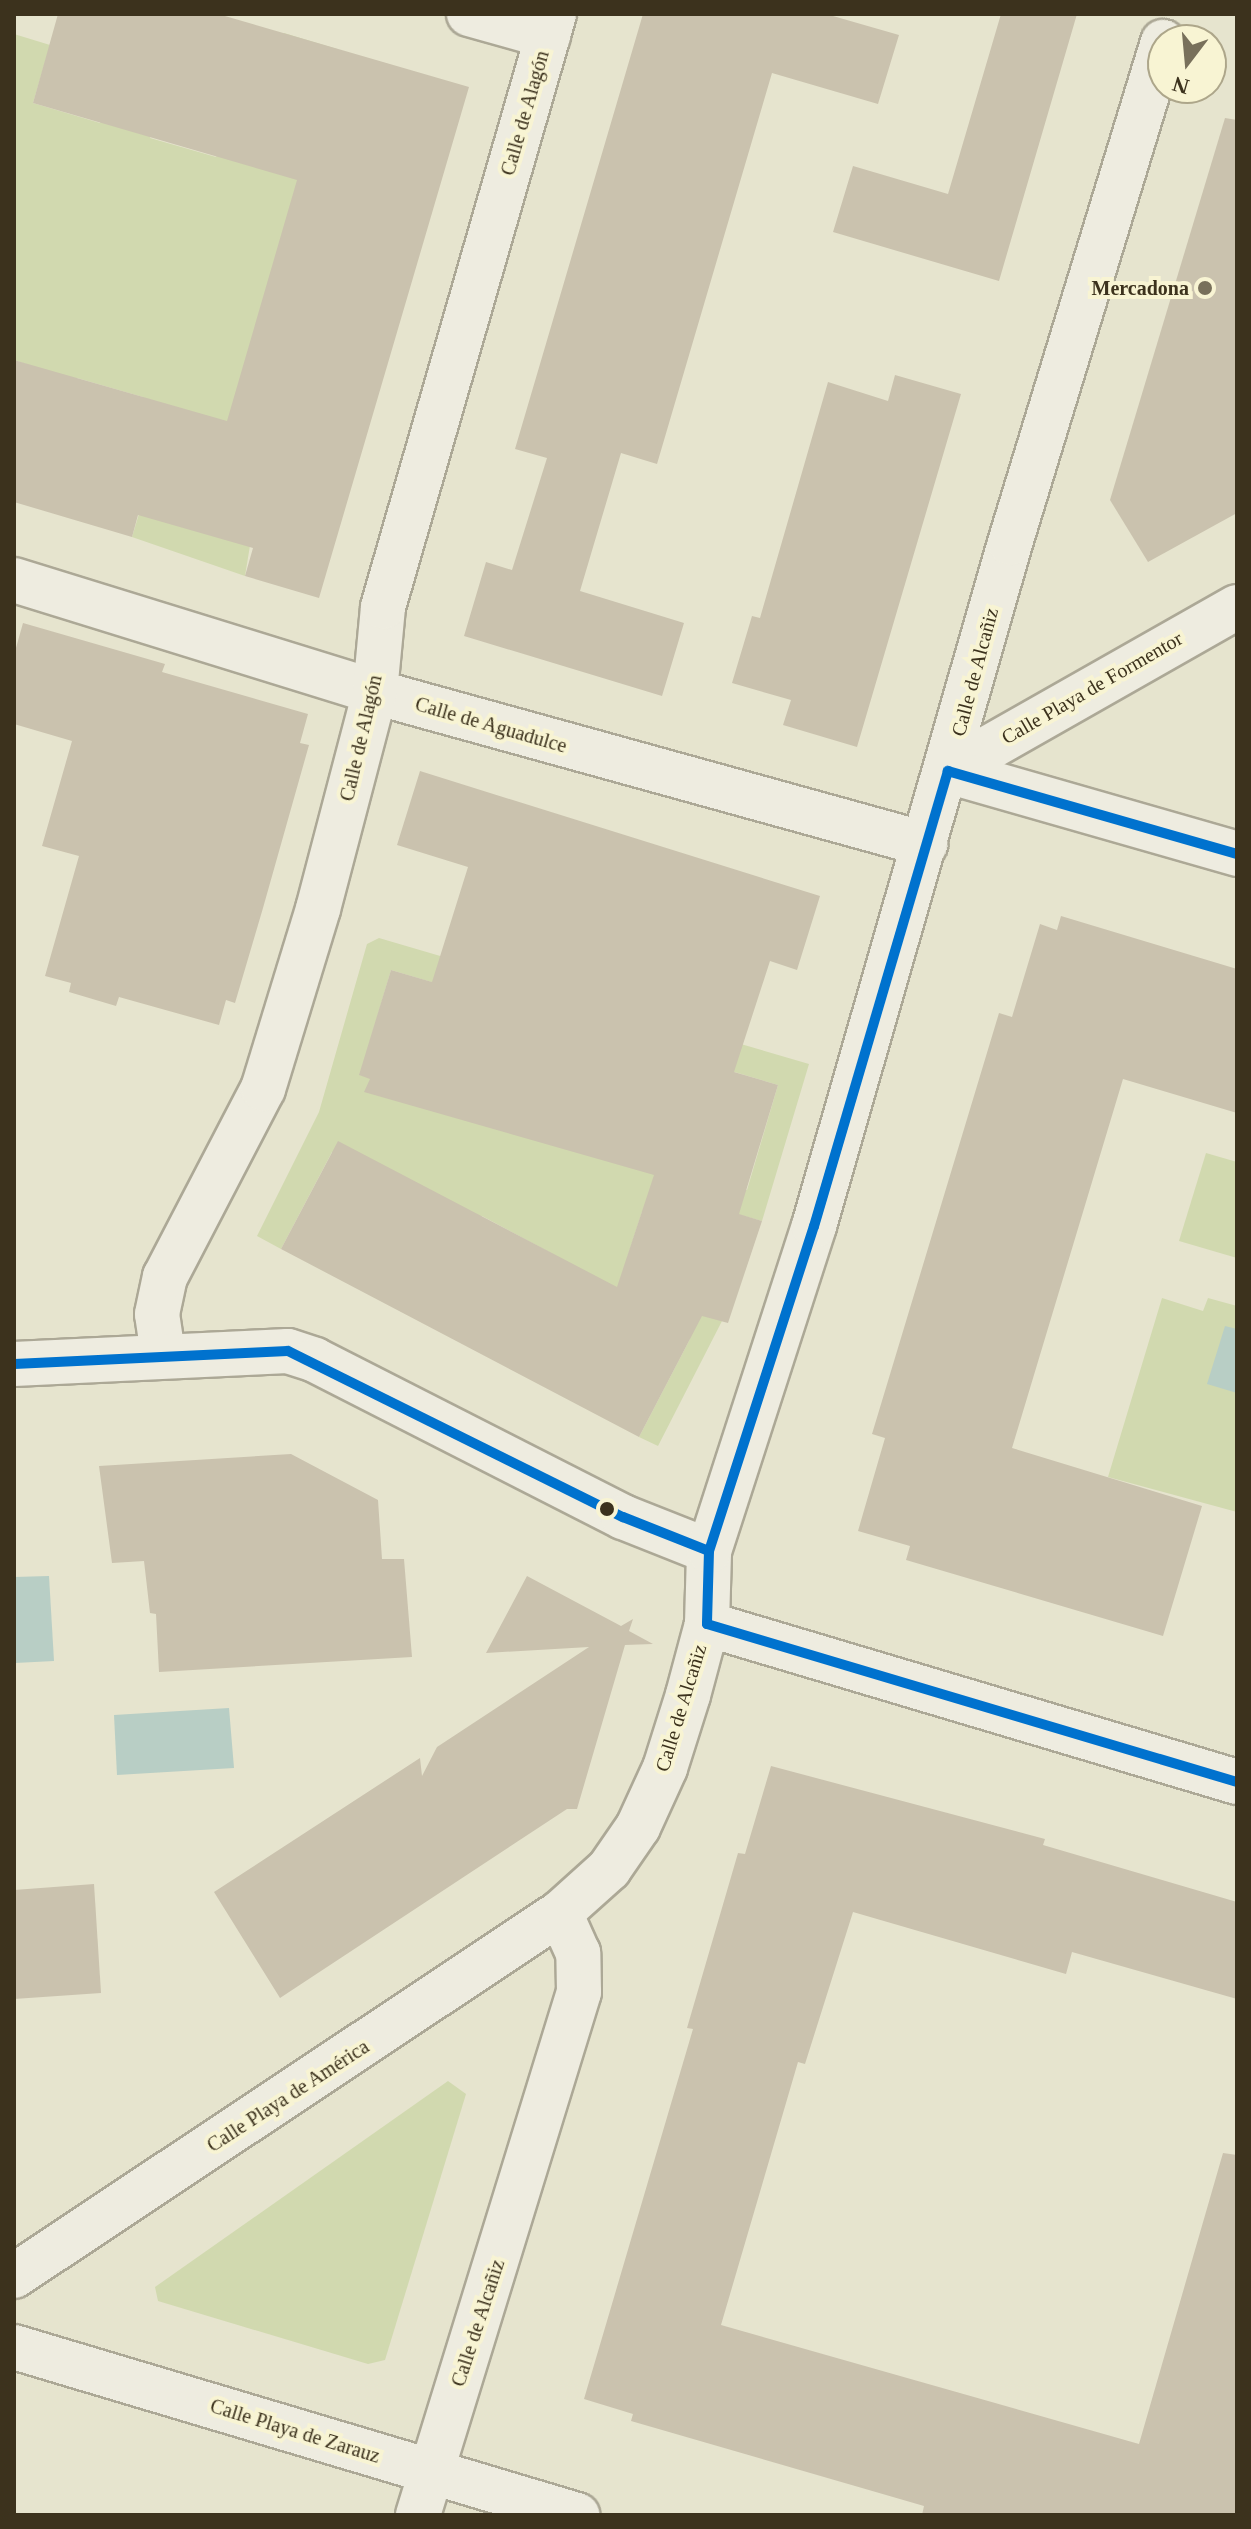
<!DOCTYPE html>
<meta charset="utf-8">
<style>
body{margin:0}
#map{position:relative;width:1251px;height:2529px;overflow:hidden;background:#e6e4ce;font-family:"Times New Roman",serif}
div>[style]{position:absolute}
.green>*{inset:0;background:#d1d9af}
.water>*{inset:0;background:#b8cec5}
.building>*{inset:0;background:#cac2ae}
.roads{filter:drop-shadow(2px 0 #aca896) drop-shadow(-2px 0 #aca896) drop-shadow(0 2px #aca896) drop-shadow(0 -2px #aca896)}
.minor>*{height:44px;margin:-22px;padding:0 22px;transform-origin:22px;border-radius:22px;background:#eeece0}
.bus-1>*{height:10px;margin:-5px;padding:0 5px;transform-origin:5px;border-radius:5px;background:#0072ce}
.dots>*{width:22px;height:22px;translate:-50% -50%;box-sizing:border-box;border:4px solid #f8f4d3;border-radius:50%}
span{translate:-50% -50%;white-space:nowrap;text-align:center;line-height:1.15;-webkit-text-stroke:8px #f8f4d3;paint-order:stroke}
.street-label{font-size:20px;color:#3c321d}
.poi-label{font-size:20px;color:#3c321d;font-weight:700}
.right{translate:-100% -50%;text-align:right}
.frame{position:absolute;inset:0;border:16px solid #3c321d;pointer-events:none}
.north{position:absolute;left:1147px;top:24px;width:80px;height:80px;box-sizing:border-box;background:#f8f4d3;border:2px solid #ada68a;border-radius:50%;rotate:196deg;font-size:22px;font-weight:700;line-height:32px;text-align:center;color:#3c321d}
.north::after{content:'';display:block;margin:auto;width:28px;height:36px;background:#78705b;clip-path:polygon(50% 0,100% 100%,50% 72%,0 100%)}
</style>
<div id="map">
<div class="green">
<div style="clip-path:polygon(284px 33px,337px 49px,326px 82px,245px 576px,132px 537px,154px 464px,127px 456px,143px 397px,77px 378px,61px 436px,26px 364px,14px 360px,14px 34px,50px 45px,33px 103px,100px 123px,117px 65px,167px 79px,150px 138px,216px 157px)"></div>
<div style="clip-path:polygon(evenodd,379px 938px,809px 1064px,762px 1221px,701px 1204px,642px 1212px,627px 1258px,670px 1298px,722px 1321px,658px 1446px,639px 1437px,690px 1339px,537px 1279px,551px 1253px,482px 1216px,468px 1243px,332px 1152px,281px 1249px,257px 1236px,319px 1112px,367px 944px,379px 938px,391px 970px,778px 1085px,747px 1190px,360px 1075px,391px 970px)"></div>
<div style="clip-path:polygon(1206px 1153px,1237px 1162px,1237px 1258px,1179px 1241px)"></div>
<div style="clip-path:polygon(1162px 1298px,1203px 1311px,1208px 1298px,1237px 1306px,1237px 1512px,1108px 1477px)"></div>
<div style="clip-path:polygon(448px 2081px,466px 2094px,385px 2360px,368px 2364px,158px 2301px,155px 2287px)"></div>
</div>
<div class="water">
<div style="clip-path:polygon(1225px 1326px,1237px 1329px,1237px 1393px,1207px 1384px)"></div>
<div style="clip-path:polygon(49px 1576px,54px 1661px,15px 1663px,14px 1577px)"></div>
<div style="clip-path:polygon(229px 1708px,234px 1768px,117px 1775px,114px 1715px)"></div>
</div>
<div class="building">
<div style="clip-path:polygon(58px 14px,218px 14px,469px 87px,319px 598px,245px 576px,253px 548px,138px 515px,132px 537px,14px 502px,14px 360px,227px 421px,297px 180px,33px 103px)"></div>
<div style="clip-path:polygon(643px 14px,826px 14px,899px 35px,878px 104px,772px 73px,657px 464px,621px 453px,580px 591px,684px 623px,662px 696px,464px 636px,486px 562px,512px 570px,547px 458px,515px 449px)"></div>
<div style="clip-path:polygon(1001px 14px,1077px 14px,999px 281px,833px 232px,853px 166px,948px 194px)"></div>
<div style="clip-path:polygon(1225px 118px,1237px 120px,1237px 513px,1148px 562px,1110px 500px)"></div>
<div style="clip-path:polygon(895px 375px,961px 394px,857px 747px,783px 725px,791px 700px,732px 683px,752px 616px,760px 618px,828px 382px,888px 401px)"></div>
<div style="clip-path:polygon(23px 623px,165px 664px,162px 672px,308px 714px,300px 743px,309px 745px,263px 908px,235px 1003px,226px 1000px,219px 1025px,119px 997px,116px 1006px,69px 992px,71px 983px,45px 976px,79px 856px,42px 846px,72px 741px,14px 724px,14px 655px)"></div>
<div style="clip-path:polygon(420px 771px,820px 896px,797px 970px,770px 961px,734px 1072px,778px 1085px,739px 1214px,762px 1221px,728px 1323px,702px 1316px,639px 1437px,281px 1249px,338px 1141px,617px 1287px,654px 1175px,364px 1092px,370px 1079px,359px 1075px,391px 970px,432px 982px,468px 867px,397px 845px)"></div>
<div style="clip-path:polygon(1061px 916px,1237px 969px,1237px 1113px,1123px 1079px,1012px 1448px,1202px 1506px,1163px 1636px,906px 1560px,910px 1546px,858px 1531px,885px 1438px,872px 1434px,999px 1013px,1012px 1017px,1040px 924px,1057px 930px)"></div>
<div style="clip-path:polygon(291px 1454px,378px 1500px,382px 1559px,404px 1559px,412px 1657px,159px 1672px,156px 1614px,150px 1613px,144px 1561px,112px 1563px,99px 1466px)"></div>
<div style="clip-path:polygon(527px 1576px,621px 1626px,633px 1619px,629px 1631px,653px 1644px,625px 1645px,577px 1809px,567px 1809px,280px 1998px,214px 1892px,420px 1758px,422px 1776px,437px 1747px,589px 1647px,486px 1653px)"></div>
<div style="clip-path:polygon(771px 1766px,1045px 1839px,1043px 1845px,1237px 1902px,1237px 1999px,1072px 1952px,1066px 1974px,853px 1912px,805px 2064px,798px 2062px,721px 2325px,1139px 2444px,1223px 2153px,1237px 2155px,1237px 2515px,922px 2515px,924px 2506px,631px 2421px,633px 2414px,584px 2399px,693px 2029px,687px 2028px,738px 1853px,745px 1854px)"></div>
<div style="clip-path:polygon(94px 1884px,101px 1993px,14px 1999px,14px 1890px)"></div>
</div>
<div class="roads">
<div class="minor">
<div style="left:469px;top:14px;width:82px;rotate:15.6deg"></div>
<div style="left:14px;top:580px;width:378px;rotate:17.2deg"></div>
<div style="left:375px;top:692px;width:571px;rotate:15.45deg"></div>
<div style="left:948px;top:771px;width:332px;rotate:-29.6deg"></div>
<div style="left:948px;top:771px;width:301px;rotate:16deg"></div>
<div style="left:163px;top:1354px;width:40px;rotate:-98.5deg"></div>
<div style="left:157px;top:1314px;width:38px;rotate:-78deg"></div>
<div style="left:165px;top:1277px;width:212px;rotate:-62.5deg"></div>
<div style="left:263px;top:1089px;width:188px;rotate:-73deg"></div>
<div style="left:318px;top:909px;width:224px;rotate:-75.3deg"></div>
<div style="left:375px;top:692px;width:85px;rotate:-84.6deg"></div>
<div style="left:383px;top:607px;width:617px;rotate:-73.91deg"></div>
<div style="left:14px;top:1364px;width:274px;rotate:-2.7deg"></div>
<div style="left:288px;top:1351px;width:28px;rotate:18deg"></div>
<div style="left:315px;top:1360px;width:346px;rotate:27deg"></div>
<div style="left:623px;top:1517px;width:92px;rotate:21.6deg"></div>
<div style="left:707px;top:1624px;width:553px;rotate:16.6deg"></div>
<div style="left:14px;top:2276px;width:656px;rotate:-33.62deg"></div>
<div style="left:560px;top:1913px;width:66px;rotate:-41.9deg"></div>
<div style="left:609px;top:1869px;width:51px;rotate:-55.4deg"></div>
<div style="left:638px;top:1827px;width:65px;rotate:-65.4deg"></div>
<div style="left:665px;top:1768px;width:77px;rotate:-72.5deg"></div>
<div style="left:688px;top:1695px;width:73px;rotate:-75deg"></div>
<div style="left:707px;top:1624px;width:73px;rotate:-88.4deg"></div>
<div style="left:709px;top:1551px;width:342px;rotate:-72.1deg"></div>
<div style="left:814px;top:1226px;width:711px;rotate:-73.99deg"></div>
<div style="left:1010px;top:543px;width:524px;rotate:-73.02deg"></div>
<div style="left:14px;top:2347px;width:588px;rotate:16.62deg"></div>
<div style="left:418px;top:2515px;width:547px;rotate:-72.89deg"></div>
<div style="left:579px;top:1992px;width:39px;rotate:-91deg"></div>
<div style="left:578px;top:1953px;width:44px;rotate:-114.2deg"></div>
</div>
</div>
<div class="bus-1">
<div style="left:1237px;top:854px;width:301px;rotate:-164deg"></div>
<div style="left:948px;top:771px;width:474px;rotate:106.4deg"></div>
<div style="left:814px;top:1226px;width:342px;rotate:107.9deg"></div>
<div style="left:709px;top:1551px;width:73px;rotate:91.6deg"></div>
<div style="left:707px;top:1624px;width:553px;rotate:16.6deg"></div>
<div style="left:14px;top:1364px;width:274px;rotate:-2.7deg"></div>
<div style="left:288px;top:1351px;width:374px;rotate:26.4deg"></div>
<div style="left:623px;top:1517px;width:92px;rotate:21.6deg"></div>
</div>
<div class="dots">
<div style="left:1205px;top:288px;background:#78705b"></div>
<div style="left:607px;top:1509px;background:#3c321d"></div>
</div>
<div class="street-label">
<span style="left:525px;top:113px;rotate:-74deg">Calle de Alagón</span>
<span style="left:975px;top:672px;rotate:-75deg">Calle de Alcañiz</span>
<span style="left:1092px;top:688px;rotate:-30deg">Calle Playa de Formentor</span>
<span style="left:491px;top:725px;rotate:16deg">Calle de Aguadulce</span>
<span style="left:361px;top:738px;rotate:-77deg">Calle de Alagón</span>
<span style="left:681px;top:1708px;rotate:-73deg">Calle de Alcañiz</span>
<span style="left:288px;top:2096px;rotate:-33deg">Calle Playa de América</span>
<span style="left:478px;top:2323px;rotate:-72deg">Calle de Alcañiz</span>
<span style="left:295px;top:2431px;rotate:17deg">Calle Playa de Zarauz</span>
</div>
<div class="poi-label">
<span class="right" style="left:1189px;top:288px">Mercadona</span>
</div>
<div class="frame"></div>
<div class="north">N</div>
</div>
